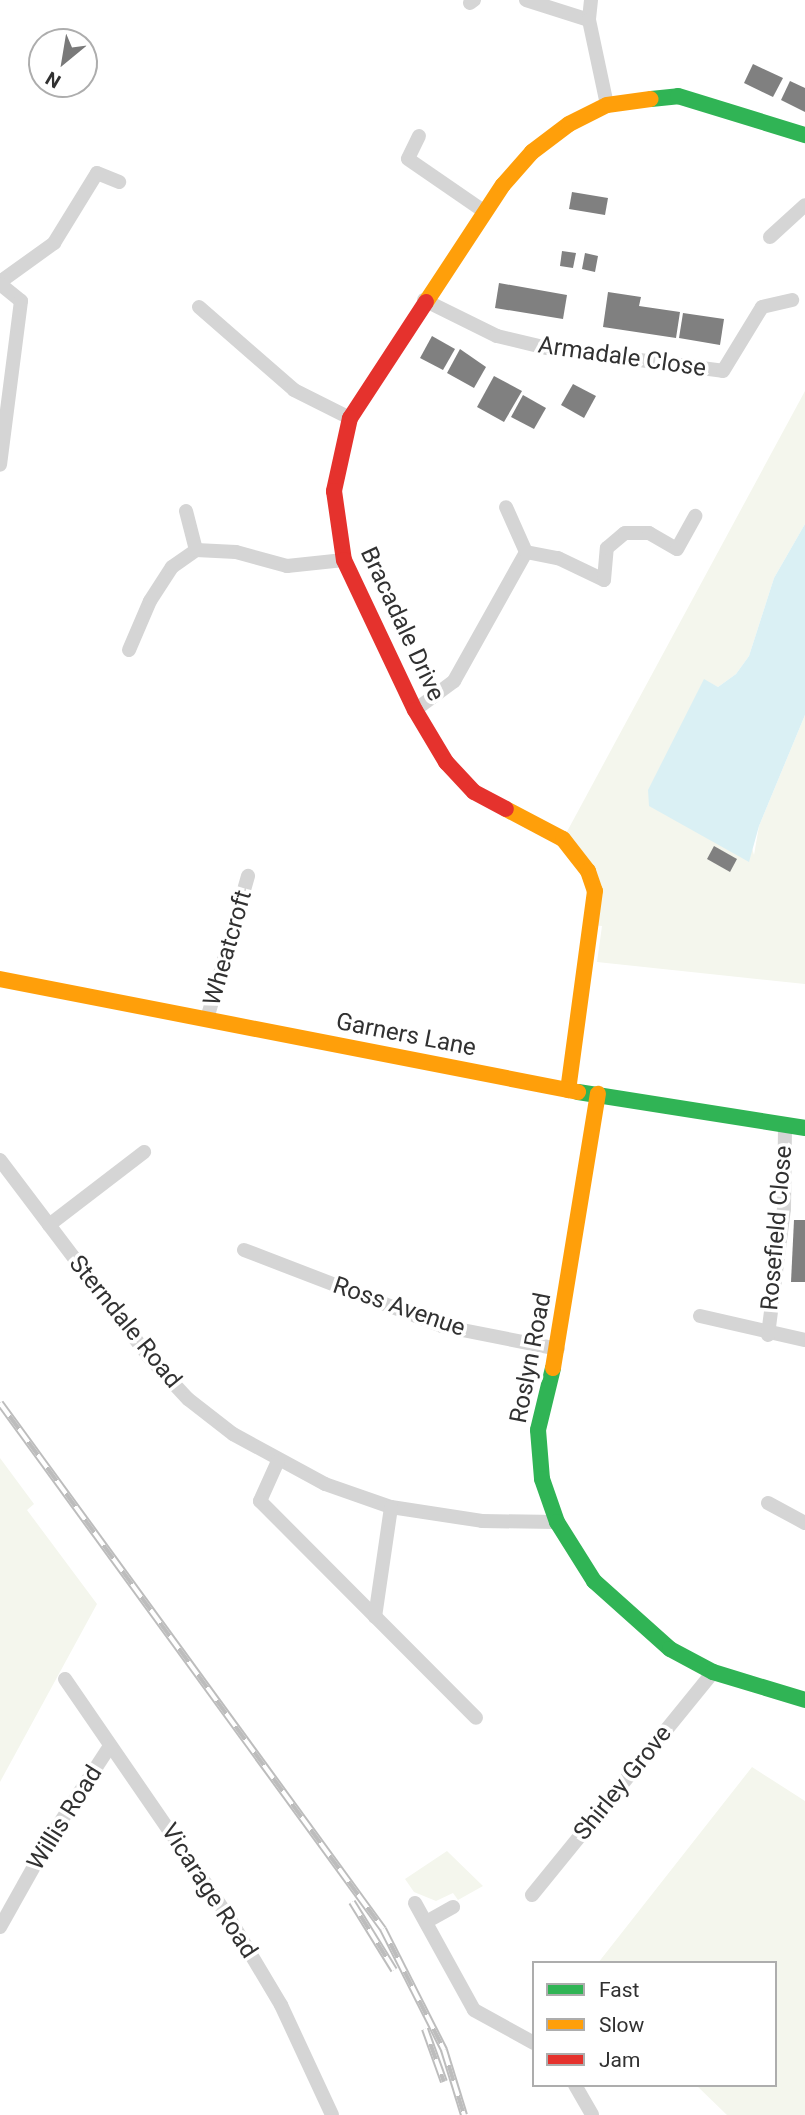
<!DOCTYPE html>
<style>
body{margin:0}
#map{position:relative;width:805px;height:2115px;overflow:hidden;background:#fff;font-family:Roboto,sans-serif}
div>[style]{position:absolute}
.green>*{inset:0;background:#f4f6ed}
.water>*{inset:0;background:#daf0f4}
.building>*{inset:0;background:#808080}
.street>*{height:14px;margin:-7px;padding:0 7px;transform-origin:7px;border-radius:7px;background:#d5d5d5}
.fast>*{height:16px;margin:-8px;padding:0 8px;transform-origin:8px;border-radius:8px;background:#30b455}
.slow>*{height:16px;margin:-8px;padding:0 8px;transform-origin:8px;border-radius:8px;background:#ff9f0a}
.jam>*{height:16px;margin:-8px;padding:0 8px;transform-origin:8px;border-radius:8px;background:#e5322d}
.rail>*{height:8px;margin-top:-4px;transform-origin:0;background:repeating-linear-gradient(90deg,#fff 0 16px,#bdbdbd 0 32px);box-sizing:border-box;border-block:2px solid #bdbdbd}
span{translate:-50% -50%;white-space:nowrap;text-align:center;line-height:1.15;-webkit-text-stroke:7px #fff;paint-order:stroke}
.street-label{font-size:24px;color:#313131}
.legend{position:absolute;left:532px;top:1961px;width:245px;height:126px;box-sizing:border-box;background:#fff;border:2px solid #adadad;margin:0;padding:9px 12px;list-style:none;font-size:21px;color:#313131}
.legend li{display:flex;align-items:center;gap:14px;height:35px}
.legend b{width:35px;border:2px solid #adadad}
.north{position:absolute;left:28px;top:28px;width:70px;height:70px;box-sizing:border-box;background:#fff;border:2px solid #adadad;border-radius:50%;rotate:210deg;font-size:19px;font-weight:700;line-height:28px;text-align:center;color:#313131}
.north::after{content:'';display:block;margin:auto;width:24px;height:32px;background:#797979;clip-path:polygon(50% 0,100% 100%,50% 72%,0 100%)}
</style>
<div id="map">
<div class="green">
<div style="clip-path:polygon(805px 391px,805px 524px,774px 578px,749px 656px,736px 674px,718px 687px,704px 680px,754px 855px,759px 826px,805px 715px,805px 984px,597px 962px,602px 926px,591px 925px,595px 891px,563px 839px)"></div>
<div style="clip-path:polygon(0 1458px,34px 1504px,27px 1510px,97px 1604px,0 1782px)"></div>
<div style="clip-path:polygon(752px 1767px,805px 1801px,805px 2115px,727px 2115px,696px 2085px,775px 2085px,775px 1963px,598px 1963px)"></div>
<div style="clip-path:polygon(447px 1851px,483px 1886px,458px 1900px,453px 1893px,436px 1901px,414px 1892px,405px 1879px)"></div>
</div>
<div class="water">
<div style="clip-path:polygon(805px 524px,805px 715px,759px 826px,749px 862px,649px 806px,648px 790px,704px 679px,718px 687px,736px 674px,749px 656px,774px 578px)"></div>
</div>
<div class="building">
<div style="clip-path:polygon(753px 64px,783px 78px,773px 97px,744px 83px)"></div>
<div style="clip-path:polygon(790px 81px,805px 88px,805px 112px,781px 100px)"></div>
<div style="clip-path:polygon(572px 192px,608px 198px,605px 215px,569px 209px)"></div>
<div style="clip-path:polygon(562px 251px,576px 253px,573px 268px,560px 266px)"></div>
<div style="clip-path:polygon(585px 253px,598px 256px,595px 272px,582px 269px)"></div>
<div style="clip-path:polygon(499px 283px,567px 295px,563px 319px,495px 308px)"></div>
<div style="clip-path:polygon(608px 292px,641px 297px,639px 306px,680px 312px,676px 338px,603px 327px)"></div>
<div style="clip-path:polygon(683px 313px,724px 319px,720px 345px,679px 338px)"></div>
<div style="clip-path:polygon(432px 336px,455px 349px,443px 370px,420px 358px)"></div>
<div style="clip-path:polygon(460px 349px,486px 367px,474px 388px,447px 373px)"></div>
<div style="clip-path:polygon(494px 376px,522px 391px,504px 422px,477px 407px)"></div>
<div style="clip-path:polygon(573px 384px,596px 396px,584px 418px,561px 405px)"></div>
<div style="clip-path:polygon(523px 395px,546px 408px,534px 429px,511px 417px)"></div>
<div style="clip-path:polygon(714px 846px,737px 859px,730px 872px,707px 859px)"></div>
<div style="clip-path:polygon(794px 1220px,805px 1220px,805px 1282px,791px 1282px)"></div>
</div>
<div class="street">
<div style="left:526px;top:0;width:66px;rotate:17.6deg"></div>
<div style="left:591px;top:0;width:20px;rotate:96deg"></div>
<div style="left:589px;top:20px;width:87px;rotate:78deg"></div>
<div style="left:470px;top:3px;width:5px;rotate:-37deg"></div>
<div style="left:419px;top:136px;width:25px;rotate:116deg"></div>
<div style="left:408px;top:159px;width:93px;rotate:34.5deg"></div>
<div style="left:770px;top:237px;width:47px;rotate:-42.4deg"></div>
<div style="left:0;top:282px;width:67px;rotate:-35.8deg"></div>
<div style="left:54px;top:243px;width:82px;rotate:-58.4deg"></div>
<div style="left:97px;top:173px;width:24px;rotate:22deg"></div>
<div style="left:0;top:284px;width:27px;rotate:39deg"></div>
<div style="left:21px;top:301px;width:165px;rotate:97.3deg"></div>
<div style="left:424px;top:300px;width:81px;rotate:26.3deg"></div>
<div style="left:497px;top:336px;width:51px;rotate:13.5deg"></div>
<div style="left:547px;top:348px;width:177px;rotate:7.4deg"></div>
<div style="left:723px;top:371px;width:75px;rotate:-58.6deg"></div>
<div style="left:762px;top:307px;width:31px;rotate:-13deg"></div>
<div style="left:199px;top:307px;width:126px;rotate:41.1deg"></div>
<div style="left:294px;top:390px;width:63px;rotate:26.6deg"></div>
<div style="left:186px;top:511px;width:40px;rotate:75.6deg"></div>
<div style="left:526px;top:552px;width:33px;rotate:11deg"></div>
<div style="left:558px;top:558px;width:51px;rotate:25.6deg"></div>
<div style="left:604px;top:580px;width:32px;rotate:-85deg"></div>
<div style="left:607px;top:548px;width:23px;rotate:-40deg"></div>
<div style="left:625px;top:533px;width:24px"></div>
<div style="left:649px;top:533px;width:32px;rotate:30deg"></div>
<div style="left:677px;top:549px;width:38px;rotate:-61deg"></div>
<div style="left:129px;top:650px;width:53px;rotate:-66.8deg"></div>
<div style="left:150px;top:601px;width:40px;rotate:-57.1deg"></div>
<div style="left:172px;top:567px;width:29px;rotate:-35deg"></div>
<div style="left:196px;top:550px;width:40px;rotate:2.9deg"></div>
<div style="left:236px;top:552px;width:53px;rotate:15.4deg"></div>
<div style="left:287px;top:566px;width:57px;rotate:-6deg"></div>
<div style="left:415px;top:710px;width:49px;rotate:-36.6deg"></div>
<div style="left:454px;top:681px;width:148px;rotate:-60.8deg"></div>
<div style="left:526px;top:552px;width:49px;rotate:-114deg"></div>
<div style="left:207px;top:1019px;width:149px;rotate:-74deg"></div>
<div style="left:0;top:1160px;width:246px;rotate:52.9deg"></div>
<div style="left:148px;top:1356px;width:59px;rotate:47.1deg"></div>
<div style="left:188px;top:1399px;width:57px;rotate:37.9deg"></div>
<div style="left:233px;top:1434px;width:105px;rotate:28.5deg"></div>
<div style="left:325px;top:1484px;width:70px;rotate:19.2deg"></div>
<div style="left:391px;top:1507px;width:92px;rotate:8.7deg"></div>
<div style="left:482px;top:1521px;width:75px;rotate:0.8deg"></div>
<div style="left:49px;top:1225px;width:120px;rotate:-37.5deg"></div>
<div style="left:244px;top:1250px;width:212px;rotate:21deg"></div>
<div style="left:442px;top:1326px;width:118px;rotate:11.2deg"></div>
<div style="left:700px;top:1316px;width:108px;rotate:12.9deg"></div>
<div style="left:768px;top:1335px;width:127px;rotate:-82.8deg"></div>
<div style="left:784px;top:1209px;width:83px;rotate:-89.3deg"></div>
<div style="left:278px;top:1461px;width:44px;rotate:114.2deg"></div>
<div style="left:260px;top:1501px;width:306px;rotate:45.1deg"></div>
<div style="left:768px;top:1503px;width:42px;rotate:28.4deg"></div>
<div style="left:375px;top:1617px;width:111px;rotate:-81.7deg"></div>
<div style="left:65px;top:1679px;width:288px;rotate:55.5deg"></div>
<div style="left:228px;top:1916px;width:104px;rotate:59.2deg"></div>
<div style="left:281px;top:2005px;width:121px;rotate:65.1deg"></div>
<div style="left:532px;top:1895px;width:287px;rotate:-50.9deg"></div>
<div style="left:415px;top:1903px;width:122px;rotate:61.1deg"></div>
<div style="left:474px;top:2010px;width:68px;rotate:28.8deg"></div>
<div style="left:426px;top:1922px;width:31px;rotate:-29deg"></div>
<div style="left:0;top:1927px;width:102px;rotate:-60.7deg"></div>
<div style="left:50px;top:1838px;width:110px;rotate:-56.9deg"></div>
<div style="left:575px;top:2085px;width:34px;rotate:60deg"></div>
</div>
<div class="fast">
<div style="left:651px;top:99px;width:27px;rotate:-6deg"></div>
<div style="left:678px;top:96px;width:133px;rotate:17.1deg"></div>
<div style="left:578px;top:1092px;width:230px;rotate:9deg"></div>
<div style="left:553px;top:1368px;width:64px;rotate:103.6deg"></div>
<div style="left:538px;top:1430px;width:49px;rotate:85.3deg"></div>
<div style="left:542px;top:1479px;width:46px;rotate:70.8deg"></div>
<div style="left:557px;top:1522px;width:70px;rotate:57.9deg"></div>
<div style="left:594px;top:1581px;width:102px;rotate:41.8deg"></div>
<div style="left:670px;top:1649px;width:49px;rotate:28.1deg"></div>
<div style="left:713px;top:1672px;width:96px;rotate:16.9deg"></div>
</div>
<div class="slow">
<div style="left:426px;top:302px;width:140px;rotate:-56.7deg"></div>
<div style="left:503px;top:185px;width:44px;rotate:-48.7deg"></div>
<div style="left:532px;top:152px;width:46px;rotate:-37.1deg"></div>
<div style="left:569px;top:124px;width:42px;rotate:-26.6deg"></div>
<div style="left:607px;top:105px;width:44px;rotate:-7.8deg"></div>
<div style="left:506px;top:809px;width:64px;rotate:27.8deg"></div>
<div style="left:563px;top:839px;width:41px;rotate:52deg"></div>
<div style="left:588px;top:871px;width:21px;rotate:71deg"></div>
<div style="left:595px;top:891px;width:201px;rotate:97.7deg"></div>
<div style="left:0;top:979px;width:589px;rotate:11.06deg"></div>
<div style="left:553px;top:1368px;width:278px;rotate:-80.7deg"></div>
</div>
<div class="jam">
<div style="left:426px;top:302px;width:139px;rotate:123.2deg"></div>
<div style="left:350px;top:418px;width:75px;rotate:102.4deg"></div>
<div style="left:334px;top:491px;width:70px;rotate:81.8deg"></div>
<div style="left:344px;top:560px;width:166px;rotate:64.7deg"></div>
<div style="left:415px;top:710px;width:61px;rotate:59.2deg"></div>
<div style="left:446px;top:762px;width:41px;rotate:47deg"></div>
<div style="left:474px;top:792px;width:36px;rotate:28deg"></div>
</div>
<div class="rail">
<div style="left:0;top:1403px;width:651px;rotate:53.94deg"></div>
<div style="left:383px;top:1929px;width:136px;rotate:63.2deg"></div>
<div style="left:444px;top:2050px;width:68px;rotate:72.9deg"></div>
<div style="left:352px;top:1902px;width:80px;rotate:58.3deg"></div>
<div style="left:425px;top:2029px;width:56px;rotate:70.3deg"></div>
</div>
<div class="street-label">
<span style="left:622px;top:357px;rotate:8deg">Armadale Close</span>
<span style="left:402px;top:624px;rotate:65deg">Bracadale Drive</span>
<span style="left:228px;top:948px;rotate:-74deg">Wheatcroft</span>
<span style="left:406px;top:1035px;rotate:11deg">Garners Lane</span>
<span style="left:777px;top:1228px;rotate:-85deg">Rosefield Close</span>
<span style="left:399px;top:1307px;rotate:19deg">Ross Avenue</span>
<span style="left:125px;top:1322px;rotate:51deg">Sterndale Road</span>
<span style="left:531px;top:1358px;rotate:-79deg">Roslyn Road</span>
<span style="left:623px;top:1783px;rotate:-51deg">Shirley Grove</span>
<span style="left:65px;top:1818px;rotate:-58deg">Willis Road</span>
<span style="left:209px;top:1891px;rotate:57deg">Vicarage Road</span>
</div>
<ul class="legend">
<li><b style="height:9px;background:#30b455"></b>Fast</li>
<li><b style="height:9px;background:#ff9f0a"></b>Slow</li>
<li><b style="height:9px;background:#e5322d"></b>Jam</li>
</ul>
<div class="north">N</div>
</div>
